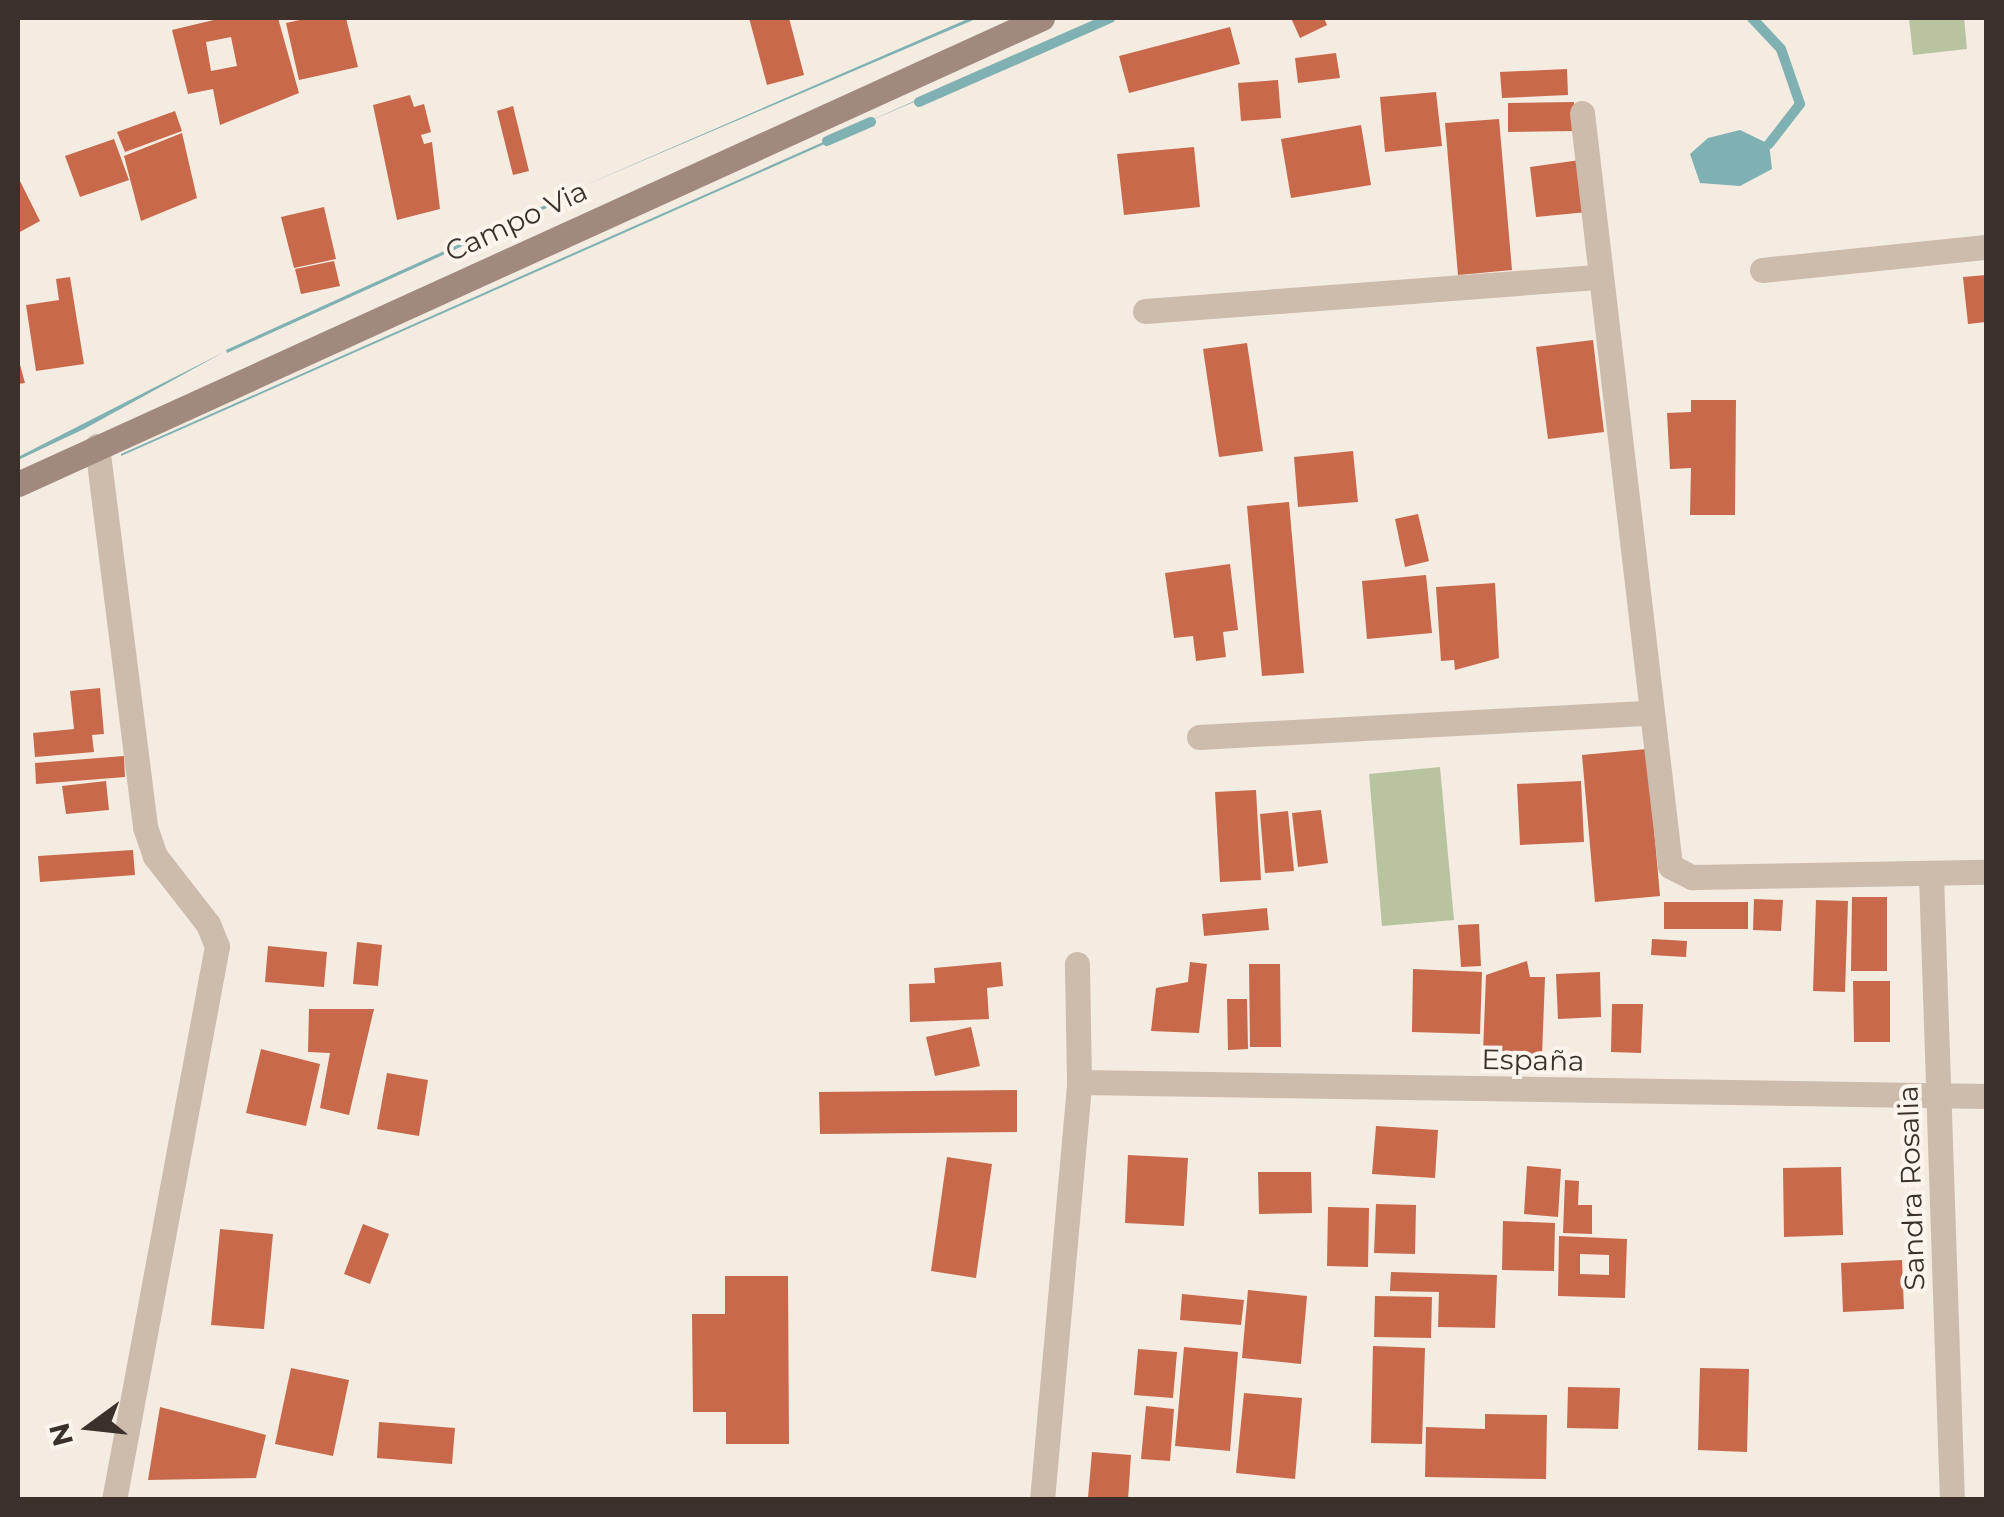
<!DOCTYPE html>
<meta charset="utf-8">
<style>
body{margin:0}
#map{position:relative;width:2004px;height:1517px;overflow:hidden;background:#f4ebe1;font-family:Montserrat,sans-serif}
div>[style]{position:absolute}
.green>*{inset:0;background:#b8c4a0}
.water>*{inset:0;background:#7fb0b2}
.stream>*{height:10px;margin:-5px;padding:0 5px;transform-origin:5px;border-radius:5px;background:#7fb0b2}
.building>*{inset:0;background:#c8694b}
.street>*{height:25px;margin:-12.5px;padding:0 12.5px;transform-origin:12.5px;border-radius:12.5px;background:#cdbbac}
.secondary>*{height:25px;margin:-12.5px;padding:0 12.5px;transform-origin:12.5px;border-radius:12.5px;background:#a18a7d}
span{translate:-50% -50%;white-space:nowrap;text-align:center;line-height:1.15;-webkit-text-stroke:8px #fbf5ee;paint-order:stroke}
.street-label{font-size:28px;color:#3b302b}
.frame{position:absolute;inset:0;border:20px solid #3b302b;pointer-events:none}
.north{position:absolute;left:40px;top:1377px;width:100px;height:100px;-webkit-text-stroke:8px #fbf5ee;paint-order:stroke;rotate:255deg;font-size:28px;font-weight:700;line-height:40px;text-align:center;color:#3b302b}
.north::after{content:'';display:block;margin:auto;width:35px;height:45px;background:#3b302b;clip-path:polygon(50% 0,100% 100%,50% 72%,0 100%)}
</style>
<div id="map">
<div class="green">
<div style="clip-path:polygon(1909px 18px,1964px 18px,1967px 49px,1913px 55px)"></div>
<div style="clip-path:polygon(1440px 767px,1454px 920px,1382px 926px,1369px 774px)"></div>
</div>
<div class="water">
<div style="clip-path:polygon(970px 18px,978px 18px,581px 187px)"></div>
<div style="clip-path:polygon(1101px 18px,1109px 18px,858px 126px)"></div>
<div style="clip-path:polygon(1740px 130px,1769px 144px,1772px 169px,1740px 186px,1700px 183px,1690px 154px,1708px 138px)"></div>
<div style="clip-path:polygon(837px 136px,838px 138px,121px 456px,121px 454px)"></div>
<div style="clip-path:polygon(572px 193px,573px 196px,227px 353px,226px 350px)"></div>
<div style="clip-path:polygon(224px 352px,84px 429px,18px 460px,18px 457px)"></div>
</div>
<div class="stream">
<div style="left:1752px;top:18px;width:42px;rotate:46.9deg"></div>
<div style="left:1781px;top:49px;width:58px;rotate:70.9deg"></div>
<div style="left:1800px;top:104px;width:51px;rotate:127.8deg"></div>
<div style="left:919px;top:102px;width:209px;rotate:-23.7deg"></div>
<div style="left:827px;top:141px;width:48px;rotate:-23.4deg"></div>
</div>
<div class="building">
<div style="clip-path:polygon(evenodd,222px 18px,278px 18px,299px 93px,220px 125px,213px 89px,188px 94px,172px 30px,222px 18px,231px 37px,237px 66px,211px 71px,206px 42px,231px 37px)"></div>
<div style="clip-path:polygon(309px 18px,346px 18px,358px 67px,299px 80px,286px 23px)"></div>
<div style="clip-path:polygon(749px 18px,789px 18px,804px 75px,767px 85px)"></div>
<div style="clip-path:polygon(1291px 18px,1324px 18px,1327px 25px,1300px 38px)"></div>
<div style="clip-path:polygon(1230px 27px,1240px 64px,1129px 93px,1119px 56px)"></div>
<div style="clip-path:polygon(1336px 53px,1340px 78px,1298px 83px,1295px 58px)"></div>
<div style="clip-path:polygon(1567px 69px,1568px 95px,1502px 98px,1500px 72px)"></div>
<div style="clip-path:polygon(1278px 80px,1281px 118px,1241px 121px,1238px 83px)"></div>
<div style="clip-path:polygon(1436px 92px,1442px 146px,1385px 152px,1380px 97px)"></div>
<div style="clip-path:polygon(410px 95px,414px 107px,424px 104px,431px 132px,421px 135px,424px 144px,432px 142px,440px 209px,397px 220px,373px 105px)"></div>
<div style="clip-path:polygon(1574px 102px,1574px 131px,1508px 132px,1508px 103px)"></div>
<div style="clip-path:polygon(513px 106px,529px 171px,513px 175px,497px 111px)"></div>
<div style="clip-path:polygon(175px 111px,182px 131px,125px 152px,117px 132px)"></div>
<div style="clip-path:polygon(1499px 119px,1512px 270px,1458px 275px,1445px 123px)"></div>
<div style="clip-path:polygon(1361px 125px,1371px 185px,1291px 198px,1281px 139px)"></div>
<div style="clip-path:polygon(182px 133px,197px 198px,141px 221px,124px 156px)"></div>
<div style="clip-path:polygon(114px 139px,129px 180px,80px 197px,65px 156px)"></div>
<div style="clip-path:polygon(1194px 147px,1200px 207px,1124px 215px,1117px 154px)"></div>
<div style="clip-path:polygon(1580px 160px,1587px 212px,1536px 217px,1530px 167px)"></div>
<div style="clip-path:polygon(18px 177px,40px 221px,18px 233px)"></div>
<div style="clip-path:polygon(324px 207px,336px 259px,294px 268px,281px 217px)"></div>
<div style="clip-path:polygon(334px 261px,340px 286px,301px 294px,295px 269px)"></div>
<div style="clip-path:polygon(1986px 275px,1986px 322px,1968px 324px,1963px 277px)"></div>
<div style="clip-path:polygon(70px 277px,84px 364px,36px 371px,26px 305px,59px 300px,56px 279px)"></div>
<div style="clip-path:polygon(1593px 340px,1604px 432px,1548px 439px,1536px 347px)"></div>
<div style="clip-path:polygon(1247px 343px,1263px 451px,1219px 457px,1203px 349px)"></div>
<div style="clip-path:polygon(18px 357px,25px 383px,18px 384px)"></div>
<div style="clip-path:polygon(1691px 400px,1736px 400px,1735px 515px,1690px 515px,1691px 468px,1670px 469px,1667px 413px,1691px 412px)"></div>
<div style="clip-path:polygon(1353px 451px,1358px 502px,1298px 507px,1294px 457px)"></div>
<div style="clip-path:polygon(1289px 502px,1304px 673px,1262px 676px,1247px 506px)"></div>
<div style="clip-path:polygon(1418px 514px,1429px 561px,1405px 567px,1395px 519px)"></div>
<div style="clip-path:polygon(1230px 564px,1238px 630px,1223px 632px,1226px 657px,1196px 661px,1193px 636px,1174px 638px,1165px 573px)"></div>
<div style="clip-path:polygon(1426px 575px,1432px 633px,1367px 639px,1362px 581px)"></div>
<div style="clip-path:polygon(1495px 583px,1499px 658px,1455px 670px,1454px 660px,1441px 661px,1436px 587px)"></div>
<div style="clip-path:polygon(100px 688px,104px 734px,92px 735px,94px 752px,35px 757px,33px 733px,74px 729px,70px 691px)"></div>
<div style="clip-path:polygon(1647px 749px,1660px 896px,1595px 902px,1582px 755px)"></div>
<div style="clip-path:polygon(124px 756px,125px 777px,36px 784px,35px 763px)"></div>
<div style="clip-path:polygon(106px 781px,109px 810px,66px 814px,62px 786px)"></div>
<div style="clip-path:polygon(1581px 781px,1584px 842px,1520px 845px,1517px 784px)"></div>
<div style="clip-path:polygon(1256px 790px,1261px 880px,1220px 882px,1215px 792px)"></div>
<div style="clip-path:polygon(1321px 810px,1328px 863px,1298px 867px,1292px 813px)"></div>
<div style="clip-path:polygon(1288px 811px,1294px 871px,1265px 873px,1260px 814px)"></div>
<div style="clip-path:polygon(133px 850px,135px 875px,40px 882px,38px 856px)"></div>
<div style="clip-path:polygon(1852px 897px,1887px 897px,1887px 971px,1851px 971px)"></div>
<div style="clip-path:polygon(1754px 899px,1783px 900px,1781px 931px,1753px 930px)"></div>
<div style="clip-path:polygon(1816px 900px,1848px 901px,1845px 992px,1813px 991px)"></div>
<div style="clip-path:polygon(1664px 902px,1748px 902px,1748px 929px,1664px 929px)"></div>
<div style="clip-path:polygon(1267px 908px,1269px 930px,1204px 936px,1202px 914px)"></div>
<div style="clip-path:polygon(1479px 924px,1481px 966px,1461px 967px,1458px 925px)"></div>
<div style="clip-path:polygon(1652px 939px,1687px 941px,1686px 957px,1651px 955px)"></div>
<div style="clip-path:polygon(357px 942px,382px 945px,378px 986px,353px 984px)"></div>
<div style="clip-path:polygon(268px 946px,327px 952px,324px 987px,265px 982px)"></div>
<div style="clip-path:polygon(1527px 961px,1530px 977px,1545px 977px,1542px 1056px,1483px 1054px,1486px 975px)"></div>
<div style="clip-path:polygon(1001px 962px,1003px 986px,987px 988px,989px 1019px,910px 1022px,909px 984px,935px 983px,934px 968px)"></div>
<div style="clip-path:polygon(1190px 962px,1207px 964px,1199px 1033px,1151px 1031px,1156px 988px,1188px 982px)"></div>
<div style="clip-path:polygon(1249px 964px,1280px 964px,1281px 1047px,1250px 1047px)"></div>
<div style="clip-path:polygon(1413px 969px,1482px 972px,1480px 1034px,1412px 1032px)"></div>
<div style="clip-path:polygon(1600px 972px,1601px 1017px,1558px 1019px,1556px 974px)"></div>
<div style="clip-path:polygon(1853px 981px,1890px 981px,1890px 1042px,1854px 1042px)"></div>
<div style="clip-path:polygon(1227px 999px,1247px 999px,1248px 1049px,1228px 1050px)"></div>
<div style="clip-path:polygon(1612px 1004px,1643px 1004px,1641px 1053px,1611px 1052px)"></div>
<div style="clip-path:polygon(309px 1009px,374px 1009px,349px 1115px,320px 1108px,330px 1053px,308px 1052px)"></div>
<div style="clip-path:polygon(971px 1027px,980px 1066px,935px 1076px,926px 1037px)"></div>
<div style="clip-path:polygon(261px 1049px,320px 1064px,306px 1126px,246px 1113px)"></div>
<div style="clip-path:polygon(387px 1073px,428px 1080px,419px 1136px,377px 1129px)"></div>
<div style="clip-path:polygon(1017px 1090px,1017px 1132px,820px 1134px,819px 1092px)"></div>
<div style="clip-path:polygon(1376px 1126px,1438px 1130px,1435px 1178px,1372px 1174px)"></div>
<div style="clip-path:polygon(1128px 1155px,1188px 1158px,1184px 1226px,1125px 1223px)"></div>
<div style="clip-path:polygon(947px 1157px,992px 1164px,976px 1278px,931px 1271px)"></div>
<div style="clip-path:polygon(1527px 1166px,1561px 1169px,1558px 1217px,1524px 1214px)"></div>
<div style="clip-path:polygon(1841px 1167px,1843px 1235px,1784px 1237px,1783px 1168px)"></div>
<div style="clip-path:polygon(1258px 1172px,1311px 1172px,1312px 1213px,1259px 1214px)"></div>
<div style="clip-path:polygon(1565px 1180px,1579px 1181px,1578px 1205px,1592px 1205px,1592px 1234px,1563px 1233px)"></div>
<div style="clip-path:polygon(1376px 1204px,1416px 1205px,1415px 1254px,1374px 1253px)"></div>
<div style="clip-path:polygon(1328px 1207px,1369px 1208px,1368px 1267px,1327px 1266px)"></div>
<div style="clip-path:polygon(1503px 1221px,1555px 1223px,1554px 1271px,1502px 1270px)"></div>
<div style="clip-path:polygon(363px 1224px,389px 1234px,370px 1284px,344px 1274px)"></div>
<div style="clip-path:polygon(220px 1229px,273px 1234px,264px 1329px,211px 1325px)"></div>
<div style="clip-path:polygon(evenodd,1559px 1236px,1627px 1239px,1625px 1298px,1558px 1296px,1559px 1236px,1580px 1254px,1609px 1255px,1609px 1275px,1580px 1274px,1580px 1254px)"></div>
<div style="clip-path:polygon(1902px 1260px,1904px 1309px,1843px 1312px,1841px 1263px)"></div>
<div style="clip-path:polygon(1391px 1272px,1497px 1275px,1495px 1328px,1438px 1327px,1439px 1292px,1390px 1291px)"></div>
<div style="clip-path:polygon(725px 1276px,788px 1276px,789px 1444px,726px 1444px,726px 1412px,693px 1412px,692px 1314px,725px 1314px)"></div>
<div style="clip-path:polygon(1248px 1290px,1307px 1296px,1301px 1364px,1242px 1358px)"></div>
<div style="clip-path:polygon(1182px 1294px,1244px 1300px,1241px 1325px,1180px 1320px)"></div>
<div style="clip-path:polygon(1375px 1296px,1432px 1297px,1431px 1338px,1374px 1337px)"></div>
<div style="clip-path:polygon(1373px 1346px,1425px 1348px,1422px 1444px,1371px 1443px)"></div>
<div style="clip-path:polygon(1184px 1347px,1238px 1352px,1230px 1451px,1175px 1446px)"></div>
<div style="clip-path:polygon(1138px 1349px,1177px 1352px,1173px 1398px,1134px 1395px)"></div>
<div style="clip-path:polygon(291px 1368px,349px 1380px,333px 1456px,275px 1444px)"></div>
<div style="clip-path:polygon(1700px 1368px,1749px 1369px,1747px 1452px,1698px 1450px)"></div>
<div style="clip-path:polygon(1568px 1387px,1620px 1388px,1618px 1429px,1567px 1428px)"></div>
<div style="clip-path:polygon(1244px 1393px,1302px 1398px,1295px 1479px,1236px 1473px)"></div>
<div style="clip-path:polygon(1146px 1406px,1174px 1409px,1170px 1461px,1141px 1459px)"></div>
<div style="clip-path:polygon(160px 1407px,266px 1435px,256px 1478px,148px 1480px)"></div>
<div style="clip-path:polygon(1485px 1414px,1547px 1415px,1546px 1479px,1425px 1477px,1426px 1427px,1485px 1429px)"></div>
<div style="clip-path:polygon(379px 1422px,455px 1428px,452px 1464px,377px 1458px)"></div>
<div style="clip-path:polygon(1092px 1452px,1131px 1455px,1128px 1500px,1088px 1498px)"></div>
</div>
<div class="street">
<div style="left:1582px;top:113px;width:758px;rotate:83.33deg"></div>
<div style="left:1670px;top:866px;width:25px;rotate:27deg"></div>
<div style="left:1692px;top:877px;width:294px;rotate:-1deg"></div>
<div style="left:1762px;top:270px;width:225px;rotate:-5.9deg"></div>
<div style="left:1145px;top:311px;width:456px;rotate:-4.3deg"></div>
<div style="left:97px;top:446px;width:384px;rotate:82.8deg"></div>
<div style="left:145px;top:827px;width:31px;rotate:71deg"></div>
<div style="left:155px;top:856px;width:86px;rotate:52.1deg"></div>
<div style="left:208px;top:924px;width:24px;rotate:68deg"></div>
<div style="left:217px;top:946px;width:563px;rotate:100.53deg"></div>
<div style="left:1199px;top:737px;width:450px;rotate:-3.1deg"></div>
<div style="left:1931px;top:875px;width:625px;rotate:88.08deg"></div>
<div style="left:1079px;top:1082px;width:907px;rotate:0.88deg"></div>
<div style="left:1042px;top:1500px;width:420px;rotate:-84.9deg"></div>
<div style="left:1079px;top:1082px;width:118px;rotate:-91deg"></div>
</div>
<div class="secondary">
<div style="left:18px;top:484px;width:1125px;rotate:-24.47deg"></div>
</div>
<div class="street-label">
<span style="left:516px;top:221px;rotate:-25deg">Campo Via</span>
<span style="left:1533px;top:1060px;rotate:1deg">España</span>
<span style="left:1911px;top:1188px;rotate:-92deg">Sandra Rosalia</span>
</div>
<div class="frame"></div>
<div class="north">N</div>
</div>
